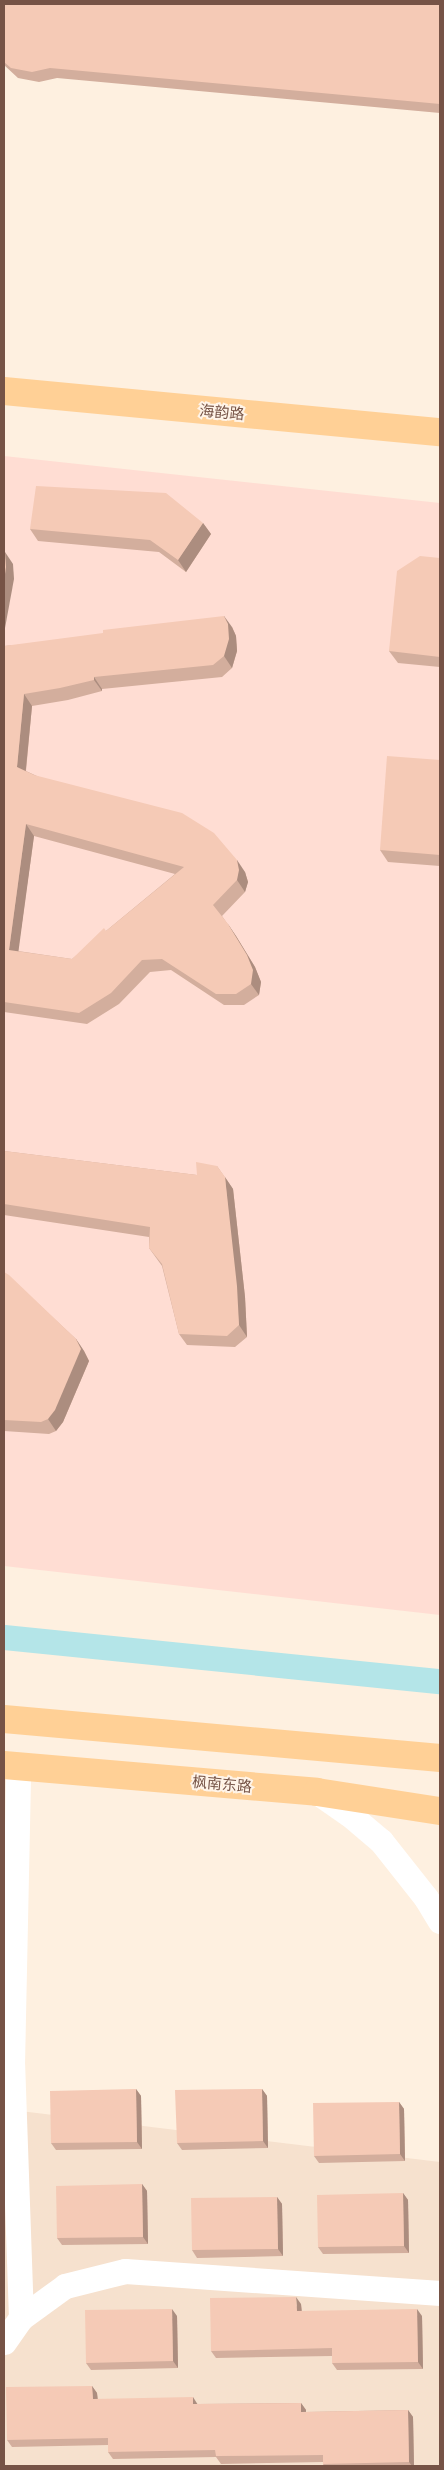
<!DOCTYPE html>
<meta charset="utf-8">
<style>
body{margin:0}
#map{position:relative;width:444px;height:2470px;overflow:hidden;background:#fef0e0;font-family:"Noto Sans","Noto Sans SC",sans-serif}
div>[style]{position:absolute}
.residential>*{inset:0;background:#f6e1ce}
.commercial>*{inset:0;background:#ffddd3}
.canal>*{height:25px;margin:-12.5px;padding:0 12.5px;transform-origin:12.5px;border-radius:12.5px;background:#b4e5e8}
.minor>*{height:25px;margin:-12.5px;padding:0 12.5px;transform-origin:12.5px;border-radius:12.5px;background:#fff}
.major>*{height:28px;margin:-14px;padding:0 14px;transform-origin:14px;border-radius:14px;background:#ffd096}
.wall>*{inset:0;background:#d3ae9d}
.shaded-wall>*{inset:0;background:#ac8d7f}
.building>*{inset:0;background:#f5cab6}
span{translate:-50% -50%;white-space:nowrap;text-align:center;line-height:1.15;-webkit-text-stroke:4px #fff4e8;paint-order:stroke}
.street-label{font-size:15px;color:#765346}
.frame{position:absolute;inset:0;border:5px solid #765346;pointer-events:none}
</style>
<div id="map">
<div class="residential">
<div style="clip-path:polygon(4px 2109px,440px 2162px,440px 2466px,4px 2466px)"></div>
</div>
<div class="commercial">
<div style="clip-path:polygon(4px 456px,440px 503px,440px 1615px,4px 1566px)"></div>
</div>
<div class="canal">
<div style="left:4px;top:1637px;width:438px;rotate:5.8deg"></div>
</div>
<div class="minor">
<div style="left:317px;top:1792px;width:39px;rotate:35deg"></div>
<div style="left:349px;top:1814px;width:42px;rotate:40.2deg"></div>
<div style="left:381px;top:1841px;width:73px;rotate:51.7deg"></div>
<div style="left:426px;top:1898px;width:27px;rotate:59deg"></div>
<div style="left:21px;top:2318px;width:54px;rotate:-36deg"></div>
<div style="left:65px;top:2286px;width:62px;rotate:-14deg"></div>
<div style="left:125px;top:2271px;width:316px;rotate:4deg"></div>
<div style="left:4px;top:2342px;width:29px;rotate:-55deg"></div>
<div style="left:21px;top:2318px;width:253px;rotate:-92deg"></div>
<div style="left:12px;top:2065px;width:298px;rotate:-88.8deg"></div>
</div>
<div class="major">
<div style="left:4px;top:391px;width:438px;rotate:5.4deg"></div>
<div style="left:4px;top:1719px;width:438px;rotate:5.1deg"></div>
<div style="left:4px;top:1765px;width:314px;rotate:4.9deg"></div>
<div style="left:317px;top:1792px;width:124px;rotate:8.8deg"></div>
</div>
<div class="wall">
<div style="clip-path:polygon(4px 4px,440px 4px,440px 113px,57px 78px,39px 82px,18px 78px,4px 65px)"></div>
<div style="clip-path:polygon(203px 523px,211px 534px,186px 572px,159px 552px,38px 541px,30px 529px)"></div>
<div style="clip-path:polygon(440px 558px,440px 667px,398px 663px,389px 651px)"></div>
<div style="clip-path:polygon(evenodd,232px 627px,236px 636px,237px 651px,232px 668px,222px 677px,102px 689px,102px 691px,68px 700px,32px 706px,26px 771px,245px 872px,248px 882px,245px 892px,222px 916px,236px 936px,255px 967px,261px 982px,259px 995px,244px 1005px,224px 1005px,171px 970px,150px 972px,119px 1004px,87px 1024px,4px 1012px,4px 646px,232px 627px,34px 836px,175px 874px,72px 959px,18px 951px,34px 836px)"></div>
<div style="clip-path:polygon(440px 760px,440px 866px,388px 862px,380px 850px)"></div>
<div style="clip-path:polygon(4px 1151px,197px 1175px,217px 1166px,233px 1189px,245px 1297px,247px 1337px,235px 1347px,187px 1345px,179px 1334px,162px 1266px,149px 1248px,149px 1237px,4px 1215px)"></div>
<div style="clip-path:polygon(4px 1272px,76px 1339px,84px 1351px,89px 1361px,63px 1422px,56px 1431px,49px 1434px,4px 1431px)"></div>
<div style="clip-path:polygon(136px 2089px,141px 2096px,142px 2149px,56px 2150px,51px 2143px)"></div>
<div style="clip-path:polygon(262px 2089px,267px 2096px,268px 2148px,182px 2150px,177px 2143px)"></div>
<div style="clip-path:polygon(399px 2102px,404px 2109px,405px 2161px,319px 2163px,314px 2156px)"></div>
<div style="clip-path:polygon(142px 2184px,147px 2191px,148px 2244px,62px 2245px,57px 2238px)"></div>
<div style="clip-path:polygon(403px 2193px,408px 2200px,409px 2253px,323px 2254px,318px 2247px)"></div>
<div style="clip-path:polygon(277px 2197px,282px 2204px,283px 2256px,197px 2258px,192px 2250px)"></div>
<div style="clip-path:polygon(301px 2304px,302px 2311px,422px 2316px,423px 2369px,337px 2370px,332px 2363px,332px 2356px,216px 2358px,211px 2351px)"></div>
<div style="clip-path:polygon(177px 2316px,178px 2368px,91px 2370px,86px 2363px)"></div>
<div style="clip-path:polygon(92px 2386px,97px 2393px,98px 2399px,198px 2404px,301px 2403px,306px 2410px,306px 2412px,408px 2410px,413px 2417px,414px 2466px,324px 2466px,323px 2464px,323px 2462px,221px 2464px,216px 2457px,113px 2459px,108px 2452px,108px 2445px,12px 2447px,7px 2440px)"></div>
</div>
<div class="shaded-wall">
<div style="clip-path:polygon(203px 523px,211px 534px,186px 572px,178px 560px)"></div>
<div style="clip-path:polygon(5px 552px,13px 564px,14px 579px,5px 628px,4px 630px)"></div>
<div style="clip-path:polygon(224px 616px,232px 627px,236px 636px,237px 651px,232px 668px,224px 656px)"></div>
<div style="clip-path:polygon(94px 677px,102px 689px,102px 691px,94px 680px)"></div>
<div style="clip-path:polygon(24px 694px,32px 706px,25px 778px,17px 767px)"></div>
<div style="clip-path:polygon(26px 824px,34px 836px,17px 962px,9px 950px)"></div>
<div style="clip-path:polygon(237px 860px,245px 872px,248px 882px,245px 892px,237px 880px)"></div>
<div style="clip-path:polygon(228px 924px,236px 936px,255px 967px,261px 982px,259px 995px,251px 984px)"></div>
<div style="clip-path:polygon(225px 1177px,233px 1189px,245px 1297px,247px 1337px,239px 1325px)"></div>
<div style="clip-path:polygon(76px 1339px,84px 1351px,89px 1361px,63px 1422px,56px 1431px,48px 1419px)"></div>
<div style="clip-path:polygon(136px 2089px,141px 2096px,142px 2149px,137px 2142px)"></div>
<div style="clip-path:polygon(262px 2089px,267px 2096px,268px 2148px,263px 2141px)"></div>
<div style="clip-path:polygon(399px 2102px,404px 2109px,405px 2161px,400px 2154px)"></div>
<div style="clip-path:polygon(142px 2184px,147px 2191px,148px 2244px,143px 2237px)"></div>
<div style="clip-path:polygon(403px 2193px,408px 2200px,409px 2253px,404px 2246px)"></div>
<div style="clip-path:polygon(277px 2197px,282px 2204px,283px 2256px,278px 2249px)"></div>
<div style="clip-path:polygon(4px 2270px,5px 2315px,4px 2317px)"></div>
<div style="clip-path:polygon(296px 2297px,301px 2304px,302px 2318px,297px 2311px)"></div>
<div style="clip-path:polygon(172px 2309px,177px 2316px,178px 2368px,173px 2361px)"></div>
<div style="clip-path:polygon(417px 2309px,422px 2316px,423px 2369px,418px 2362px)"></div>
<div style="clip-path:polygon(92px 2386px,97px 2393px,98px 2406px,93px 2399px)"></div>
<div style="clip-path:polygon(193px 2397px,198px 2405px,193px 2404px)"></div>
<div style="clip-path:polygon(301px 2403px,306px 2410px,306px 2419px,301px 2412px)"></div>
<div style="clip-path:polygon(408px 2410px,413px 2417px,414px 2466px,412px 2466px,409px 2462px)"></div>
</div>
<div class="building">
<div style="clip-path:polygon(4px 4px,440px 4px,440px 104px,50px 68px,32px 72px,11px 68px,4px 62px)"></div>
<div style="clip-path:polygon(36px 486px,166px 493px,203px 523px,178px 560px,150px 540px,30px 529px)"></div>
<div style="clip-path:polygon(4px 552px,5px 552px,6px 567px,4px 581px)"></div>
<div style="clip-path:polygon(420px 556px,440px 558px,440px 657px,389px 651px,397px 571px)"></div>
<div style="clip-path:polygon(evenodd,224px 616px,228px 624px,229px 639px,224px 656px,213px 665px,94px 677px,94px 680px,60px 688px,24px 694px,17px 767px,34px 775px,182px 813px,214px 833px,237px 860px,239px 870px,237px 880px,213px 905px,228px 924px,247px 955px,253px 970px,251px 984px,236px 994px,216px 994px,162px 959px,142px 960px,111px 993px,79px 1013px,4px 1002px,4px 646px,103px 633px,103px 630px,224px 616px,26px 824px,184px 867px,106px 931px,104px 928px,72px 959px,9px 950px,26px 824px)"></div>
<div style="clip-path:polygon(387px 756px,440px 760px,440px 855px,380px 850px)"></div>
<div style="clip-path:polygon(4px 1151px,197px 1175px,196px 1162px,217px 1166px,225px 1177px,237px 1286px,239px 1325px,227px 1336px,179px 1334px,162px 1264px,149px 1248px,150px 1227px,4px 1204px)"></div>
<div style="clip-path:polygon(4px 1272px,9px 1275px,76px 1339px,81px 1349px,55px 1410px,48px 1419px,41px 1422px,4px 1420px)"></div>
<div style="clip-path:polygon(136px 2089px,137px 2142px,51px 2143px,50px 2091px)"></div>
<div style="clip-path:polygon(262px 2089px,263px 2141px,177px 2143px,175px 2090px)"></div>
<div style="clip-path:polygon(399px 2102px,400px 2154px,314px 2156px,313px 2103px)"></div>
<div style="clip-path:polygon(142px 2184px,143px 2237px,57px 2238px,56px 2186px)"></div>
<div style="clip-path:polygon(403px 2193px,404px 2246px,318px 2247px,317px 2195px)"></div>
<div style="clip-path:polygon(277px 2197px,278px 2249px,192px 2250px,191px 2198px)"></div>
<div style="clip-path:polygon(296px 2297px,297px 2311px,417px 2309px,418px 2362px,332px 2363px,332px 2348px,211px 2351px,210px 2298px)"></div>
<div style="clip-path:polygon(172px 2309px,173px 2361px,86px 2363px,85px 2310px)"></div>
<div style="clip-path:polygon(92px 2386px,93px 2399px,193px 2397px,193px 2404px,301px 2403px,301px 2412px,408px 2410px,409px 2462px,323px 2464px,323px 2455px,216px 2456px,215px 2450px,108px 2452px,108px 2438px,7px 2440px,6px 2387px)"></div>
</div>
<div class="street-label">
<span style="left:222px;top:412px;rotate:5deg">海韵路</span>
<span style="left:222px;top:1784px;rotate:5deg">枫南东路</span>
</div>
<div class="frame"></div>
</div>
